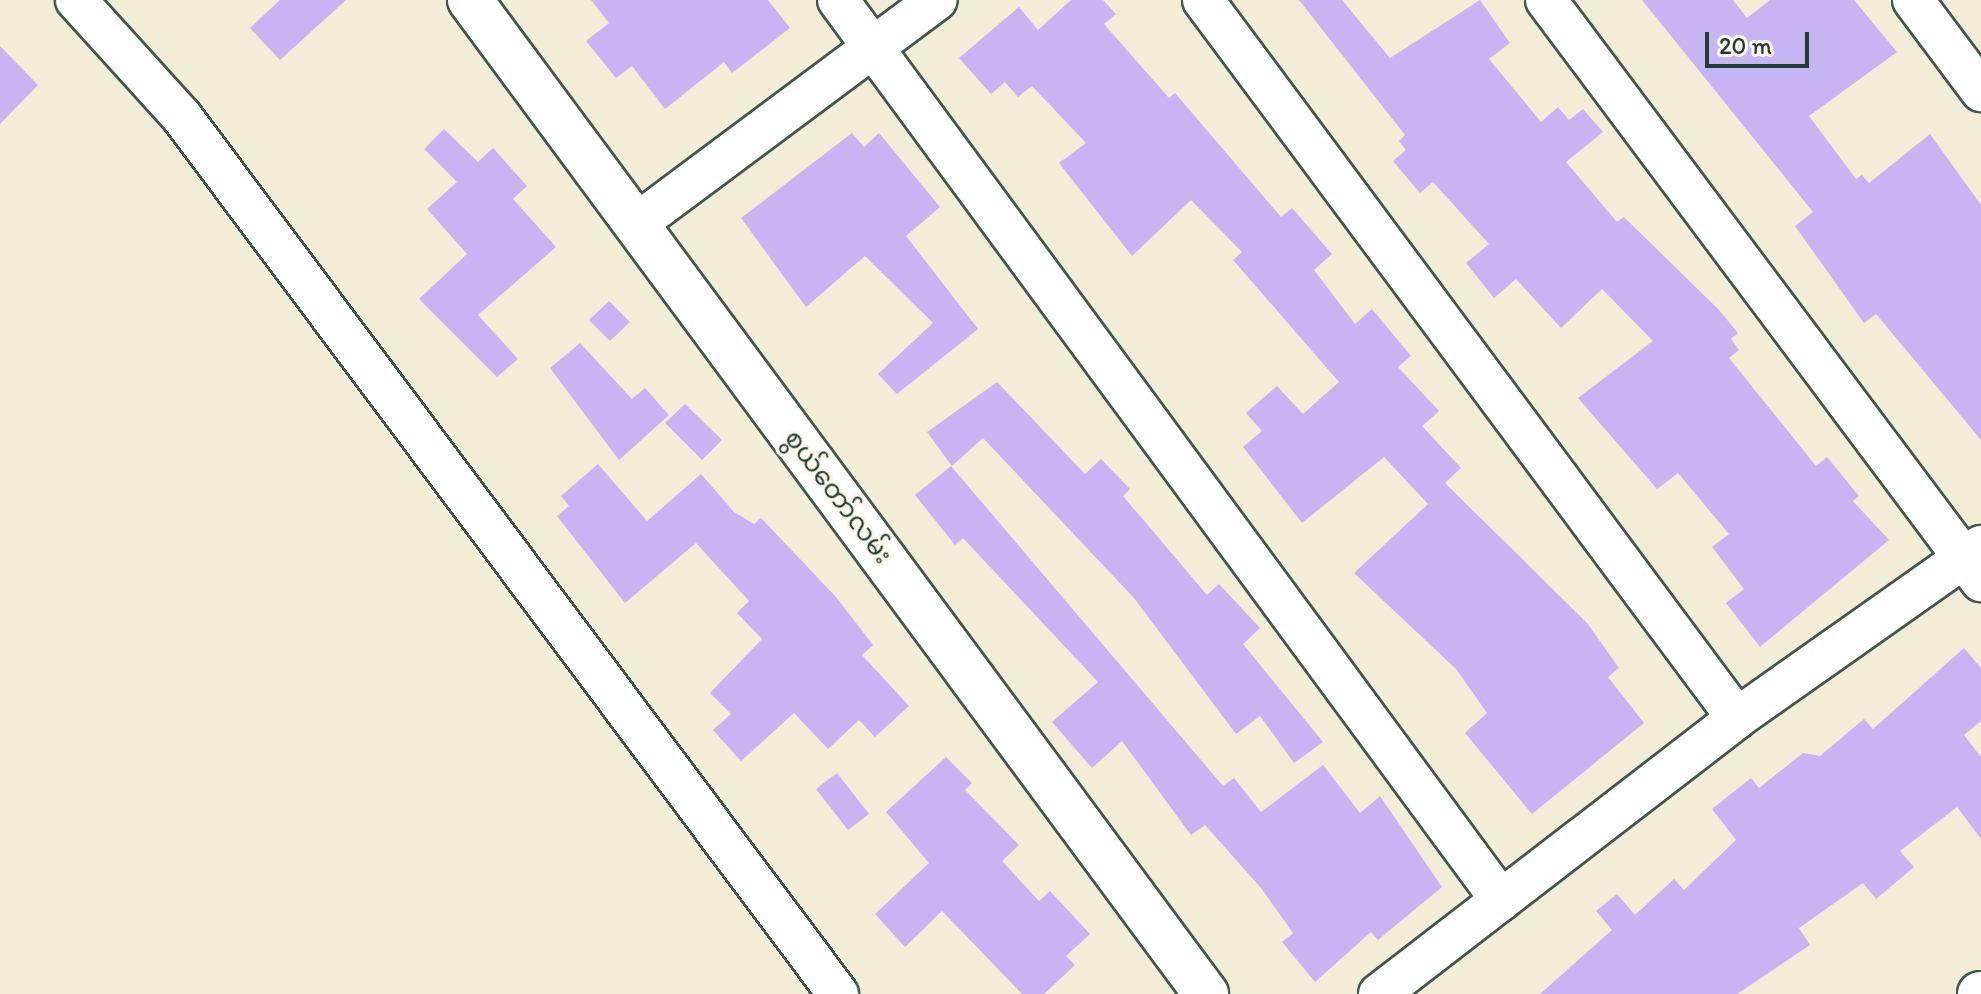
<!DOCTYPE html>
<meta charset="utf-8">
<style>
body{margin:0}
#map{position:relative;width:1981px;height:994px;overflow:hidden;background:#f2edd6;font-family:Itim,"Noto Sans Myanmar",sans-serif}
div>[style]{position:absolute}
.building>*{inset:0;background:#c7b4f2}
.roads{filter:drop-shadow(2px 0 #3f574c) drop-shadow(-2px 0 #3f574c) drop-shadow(0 2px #3f574c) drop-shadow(0 -2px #3f574c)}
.minor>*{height:40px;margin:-20px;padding:0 20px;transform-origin:20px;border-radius:20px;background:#fff}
.tertiary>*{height:44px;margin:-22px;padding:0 22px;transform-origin:22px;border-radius:22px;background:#fff}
span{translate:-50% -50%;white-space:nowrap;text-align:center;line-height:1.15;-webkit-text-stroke:7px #fbf7ec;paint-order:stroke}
.street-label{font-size:26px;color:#1f3d34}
.scale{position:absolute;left:1705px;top:32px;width:104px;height:36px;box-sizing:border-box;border:4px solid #1f3d34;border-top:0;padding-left:10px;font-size:24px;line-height:28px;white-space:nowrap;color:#1f3d34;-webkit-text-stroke:6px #fbf7ec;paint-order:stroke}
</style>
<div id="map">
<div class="building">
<div style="clip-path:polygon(280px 0,346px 0,280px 60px,250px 28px)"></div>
<div style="clip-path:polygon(591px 0,768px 0,790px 28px,732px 73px,724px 62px,665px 109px,632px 66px,616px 78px,586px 41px,609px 23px)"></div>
<div style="clip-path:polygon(1071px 0,1103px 0,1116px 14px,1104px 24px,1169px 98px,1175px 93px,1281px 217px,1292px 208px,1332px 254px,1314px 270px,1355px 324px,1372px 309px,1411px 356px,1398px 367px,1439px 411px,1422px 426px,1461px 468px,1445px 483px,1587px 623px,1619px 668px,1608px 677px,1644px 723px,1532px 814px,1465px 733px,1487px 713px,1456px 669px,1354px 573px,1428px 504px,1384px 457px,1302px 523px,1243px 447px,1262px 431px,1246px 413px,1277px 386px,1303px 414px,1339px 382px,1233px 260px,1242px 252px,1191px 200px,1132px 256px,1059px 163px,1086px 143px,1032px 86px,1018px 97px,1005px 82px,991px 94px,959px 58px,1019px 7px,1038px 30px)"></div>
<div style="clip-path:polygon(1299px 0,1342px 0,1390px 58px,1480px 0,1510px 43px,1489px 59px,1541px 122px,1558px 107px,1569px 120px,1583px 109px,1603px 132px,1566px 162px,1617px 222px,1624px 217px,1719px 310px,1738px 333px,1731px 339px,1739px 350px,1729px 358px,1816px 466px,1827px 457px,1859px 496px,1853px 501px,1889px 540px,1760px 647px,1726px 603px,1744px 589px,1712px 547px,1729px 534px,1678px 473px,1657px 489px,1578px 398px,1653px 341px,1602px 289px,1561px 328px,1516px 279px,1494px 298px,1466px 263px,1489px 244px,1433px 182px,1420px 193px,1393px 161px,1406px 150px,1399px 141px,1405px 135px)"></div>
<div style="clip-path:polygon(1642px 0,1733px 0,1747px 18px,1770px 0,1854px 0,1897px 52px,1809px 116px,1856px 179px,1862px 175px,1869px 183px,1930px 134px,1981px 205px,1981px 440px,1876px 314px,1864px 323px,1795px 226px,1813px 212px)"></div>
<div style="clip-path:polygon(0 46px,38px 85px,0 124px)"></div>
<div style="clip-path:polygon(444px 129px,478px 162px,493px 148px,527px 186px,513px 199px,556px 247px,478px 315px,518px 359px,497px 377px,419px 299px,467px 254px,427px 209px,457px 182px,424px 149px)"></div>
<div style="clip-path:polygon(852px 133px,864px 147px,879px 133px,940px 207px,906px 236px,978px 329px,897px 394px,878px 374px,933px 323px,865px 256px,806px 307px,741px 218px)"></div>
<div style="clip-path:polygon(609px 301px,630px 322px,610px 341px,589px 320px)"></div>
<div style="clip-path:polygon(580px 343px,632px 399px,645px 388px,669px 415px,619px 460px,550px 368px)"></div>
<div style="clip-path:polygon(997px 382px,1085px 474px,1101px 459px,1130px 489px,1123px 496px,1207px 595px,1219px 584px,1260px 628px,1243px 644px,1323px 742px,1294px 763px,1260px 716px,1236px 734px,1134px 598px,983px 438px,952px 466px,927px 432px)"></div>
<div style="clip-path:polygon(685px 404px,722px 440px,702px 460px,665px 423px)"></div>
<div style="clip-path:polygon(598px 464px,647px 521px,701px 474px,734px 512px,754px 524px,761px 518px,836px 597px,873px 645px,862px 655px,909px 706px,875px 737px,859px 720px,828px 749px,794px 713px,741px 761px,713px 730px,731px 714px,710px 693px,762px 639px,737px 613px,749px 601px,696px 543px,625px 603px,557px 516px,569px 506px,561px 496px)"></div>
<div style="clip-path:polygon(951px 466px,1223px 786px,1234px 778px,1261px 812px,1323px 765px,1360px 813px,1380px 796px,1442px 887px,1378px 940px,1371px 932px,1315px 982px,1282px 942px,1293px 933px,1261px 888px,1205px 825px,1191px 835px,1122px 741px,1092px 768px,1052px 722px,1098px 682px,963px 538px,955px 545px,915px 495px)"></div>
<div style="clip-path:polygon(1964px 648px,1981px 668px,1981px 721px,1964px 735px,1981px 757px,1981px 839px,1957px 807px,1900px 851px,1914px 867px,1876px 899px,1863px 883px,1799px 928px,1810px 945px,1737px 994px,1540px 994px,1612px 930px,1596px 911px,1617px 894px,1635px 915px,1674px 879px,1684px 890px,1736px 840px,1712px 809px,1751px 778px,1759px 788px,1803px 753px,1820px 756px,1864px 719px,1873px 729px)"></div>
<div style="clip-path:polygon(946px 757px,972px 783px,965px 790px,1019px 845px,1002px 861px,1039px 901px,1050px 891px,1090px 934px,1066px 956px,1075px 965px,1044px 994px,1022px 994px,942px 911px,905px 947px,875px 914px,929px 863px,886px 812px)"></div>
<div style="clip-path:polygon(837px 773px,869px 814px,848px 830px,816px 789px)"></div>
</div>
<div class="roads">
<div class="minor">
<div style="left:76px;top:0;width:158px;rotate:47.8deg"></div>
<div style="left:182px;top:117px;width:1095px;rotate:53.2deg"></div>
<div style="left:838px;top:0;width:1118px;rotate:53.62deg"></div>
<div style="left:1203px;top:0;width:895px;rotate:53.36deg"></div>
<div style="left:1546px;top:0;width:726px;rotate:53.18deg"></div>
<div style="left:1913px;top:0;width:114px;rotate:53.2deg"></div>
<div style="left:636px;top:224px;width:375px;rotate:-36.7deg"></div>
<div style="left:1379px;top:994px;width:452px;rotate:-37.6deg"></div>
<div style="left:1737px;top:718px;width:299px;rotate:-35.2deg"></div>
</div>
<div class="tertiary">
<div style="left:470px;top:0;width:1237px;rotate:53.48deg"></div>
<div style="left:1980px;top:994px;width:1px"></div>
</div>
</div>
<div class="street-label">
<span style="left:838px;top:497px;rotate:53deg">စွယ်တော်လမ်း</span>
</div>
<div class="scale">20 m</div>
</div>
